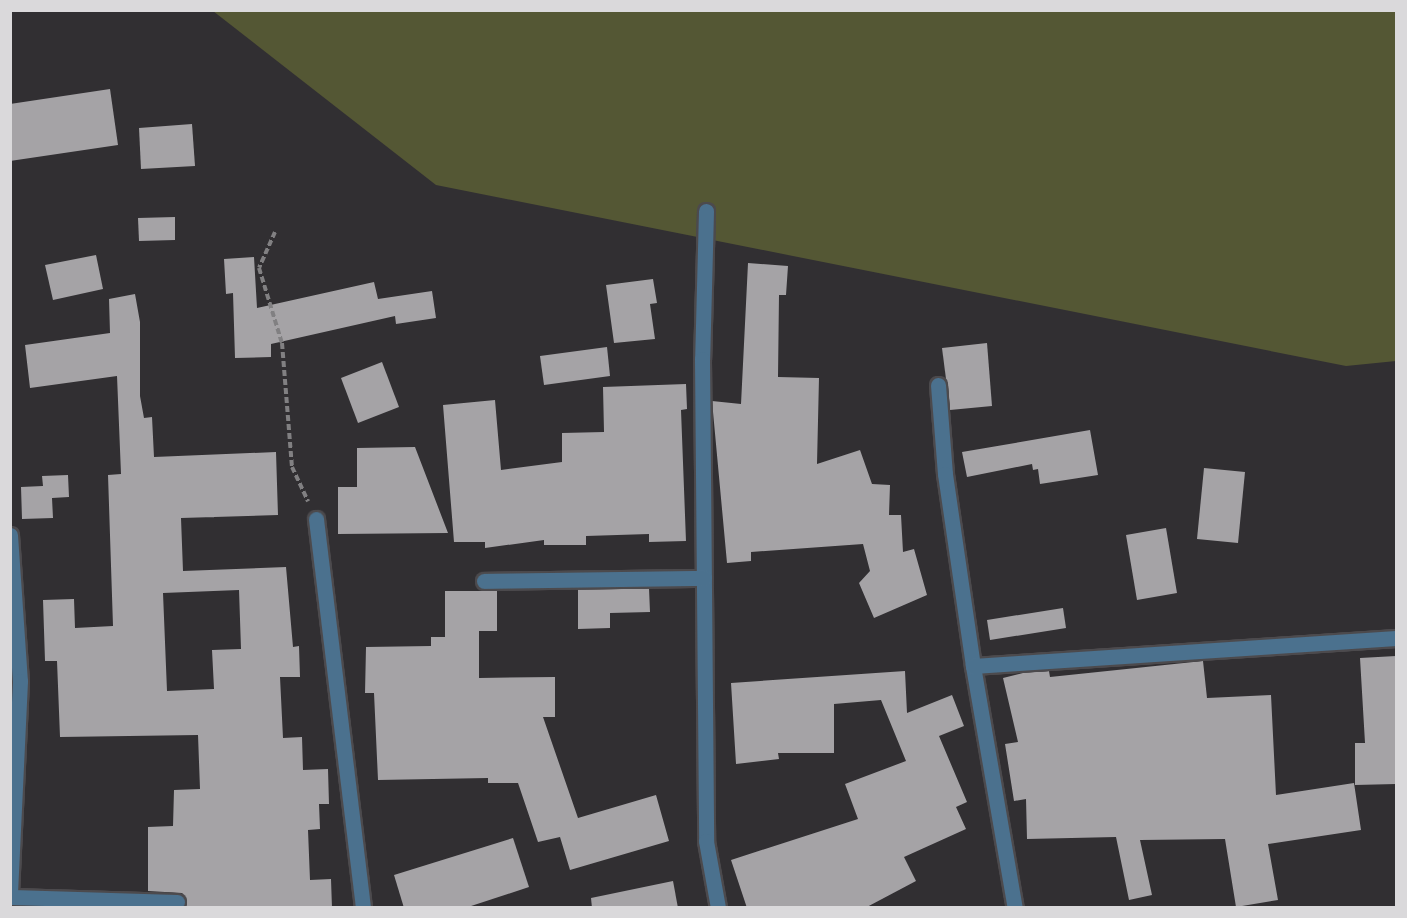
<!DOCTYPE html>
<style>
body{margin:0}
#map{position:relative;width:1407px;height:918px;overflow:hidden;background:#312f32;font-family:Commissioner,sans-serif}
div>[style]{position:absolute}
.green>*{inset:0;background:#545734}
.building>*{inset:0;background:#a5a3a6}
.path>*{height:4px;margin-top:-2px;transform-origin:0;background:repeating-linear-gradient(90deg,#818082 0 6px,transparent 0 9px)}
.roads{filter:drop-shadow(2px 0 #4c4a4d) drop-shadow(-2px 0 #4c4a4d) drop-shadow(0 2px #4c4a4d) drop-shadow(0 -2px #4c4a4d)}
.minor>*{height:15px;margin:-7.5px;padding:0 7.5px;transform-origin:7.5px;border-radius:7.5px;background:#4b718e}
span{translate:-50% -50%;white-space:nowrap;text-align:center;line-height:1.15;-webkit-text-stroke:6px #312f32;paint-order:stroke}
.frame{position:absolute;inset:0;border:12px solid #dad9db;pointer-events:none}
</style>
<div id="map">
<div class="green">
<div style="clip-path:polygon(213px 11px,1396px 11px,1396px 361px,1346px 366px,436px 185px)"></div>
</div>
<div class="building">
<div style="clip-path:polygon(110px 89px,118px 145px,10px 161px,10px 104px)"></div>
<div style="clip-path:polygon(192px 124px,195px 166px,141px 169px,139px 128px)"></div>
<div style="clip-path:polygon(175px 217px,175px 240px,139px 241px,138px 218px)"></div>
<div style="clip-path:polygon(96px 255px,103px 289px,53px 300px,45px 265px)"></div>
<div style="clip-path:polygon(254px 257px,257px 308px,374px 282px,378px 299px,432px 291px,436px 318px,396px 324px,395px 316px,271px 344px,271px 357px,235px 358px,233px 293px,226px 294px,224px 259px)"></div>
<div style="clip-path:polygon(748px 263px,788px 266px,786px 295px,779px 295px,778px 377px,819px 378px,817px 464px,860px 450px,872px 484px,890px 485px,889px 515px,901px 515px,903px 552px,914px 549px,927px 595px,874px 618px,859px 583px,870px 571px,863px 544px,751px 552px,751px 561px,727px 563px,712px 401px,741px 404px)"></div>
<div style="clip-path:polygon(653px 279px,657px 303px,650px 304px,655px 339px,614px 343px,606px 285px)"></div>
<div style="clip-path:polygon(evenodd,135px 294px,140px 322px,140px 396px,144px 418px,152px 417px,154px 457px,276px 452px,278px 515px,181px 518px,183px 571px,286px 567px,293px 647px,299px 646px,300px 677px,280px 677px,283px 738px,302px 737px,303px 770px,328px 769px,329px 804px,319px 804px,320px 829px,308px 830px,310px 880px,331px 879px,332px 908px,185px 908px,186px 898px,182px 893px,148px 891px,148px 827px,173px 826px,174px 790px,200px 789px,198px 735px,60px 737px,57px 661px,45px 661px,43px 600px,74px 599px,75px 628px,113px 626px,108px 475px,121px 474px,117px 376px,30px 388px,25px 345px,110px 333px,109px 299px,135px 294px,239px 590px,241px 649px,212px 650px,214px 689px,167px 691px,163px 593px,239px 590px)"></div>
<div style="clip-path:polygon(987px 343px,992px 406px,950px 410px,942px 348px)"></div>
<div style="clip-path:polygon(607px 347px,610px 376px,544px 385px,540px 356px)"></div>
<div style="clip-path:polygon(382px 362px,399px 407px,358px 423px,341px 378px)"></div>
<div style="clip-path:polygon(686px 384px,687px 409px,681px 410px,686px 541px,649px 542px,649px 534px,586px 536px,586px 545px,544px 545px,544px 540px,485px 548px,485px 542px,454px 542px,443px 405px,495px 400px,501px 470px,562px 462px,562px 433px,604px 432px,603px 387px)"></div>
<div style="clip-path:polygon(1090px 430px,1098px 475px,1040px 484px,1038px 469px,1033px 470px,1032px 464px,967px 477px,962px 452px)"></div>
<div style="clip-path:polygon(415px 447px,448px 533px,338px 534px,338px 487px,357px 487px,357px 448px)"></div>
<div style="clip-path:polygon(1204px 468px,1245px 472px,1238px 543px,1197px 539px)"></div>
<div style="clip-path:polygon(68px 475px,69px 497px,52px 498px,53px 518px,22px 519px,21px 487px,43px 486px,42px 476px)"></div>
<div style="clip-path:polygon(1166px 528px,1177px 593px,1137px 600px,1126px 535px)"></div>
<div style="clip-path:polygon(649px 588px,650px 612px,610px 613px,610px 628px,578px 629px,578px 589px)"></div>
<div style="clip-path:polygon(445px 591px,497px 591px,497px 631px,479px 631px,479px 678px,555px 677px,555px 717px,543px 717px,578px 818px,656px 795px,669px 841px,570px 870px,560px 837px,538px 842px,518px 783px,488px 783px,488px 778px,378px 780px,374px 693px,365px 693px,366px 647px,431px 646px,431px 637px,445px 637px)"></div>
<div style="clip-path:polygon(1063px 608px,1066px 628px,990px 640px,987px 620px)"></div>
<div style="clip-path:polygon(1396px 656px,1396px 784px,1355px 785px,1355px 743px,1365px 743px,1360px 658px)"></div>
<div style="clip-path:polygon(1203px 661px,1207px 698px,1271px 695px,1276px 795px,1354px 783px,1361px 830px,1268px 844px,1278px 900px,1236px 907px,1225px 839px,1140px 840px,1152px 895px,1129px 900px,1116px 837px,1027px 839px,1026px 799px,1014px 801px,1005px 744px,1018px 742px,1003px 678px,1027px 672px,1049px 671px,1050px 677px)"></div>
<div style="clip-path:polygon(905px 671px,907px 713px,952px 695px,964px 726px,939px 736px,967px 802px,956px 807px,966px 829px,904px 857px,916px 881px,865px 908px,747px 908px,731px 860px,858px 819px,845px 784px,906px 761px,881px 700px,834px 704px,834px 753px,778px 753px,779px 759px,736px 764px,731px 683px)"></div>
<div style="clip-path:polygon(513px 838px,529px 887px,465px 908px,404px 908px,394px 875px)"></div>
<div style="clip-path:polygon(673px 881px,678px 908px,592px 908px,591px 898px)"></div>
</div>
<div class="path">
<div style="left:275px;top:232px;width:39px;rotate:114deg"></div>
<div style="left:259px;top:268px;width:78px;rotate:73deg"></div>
<div style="left:282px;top:343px;width:124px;rotate:85.4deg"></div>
<div style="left:292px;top:467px;width:38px;rotate:65deg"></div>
</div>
<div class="roads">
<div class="minor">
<div style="left:706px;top:211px;width:148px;rotate:91.5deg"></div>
<div style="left:702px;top:359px;width:482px;rotate:89.5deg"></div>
<div style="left:706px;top:841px;width:68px;rotate:79.8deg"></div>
<div style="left:938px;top:385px;width:89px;rotate:85.5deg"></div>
<div style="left:945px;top:474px;width:194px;rotate:81.7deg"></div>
<div style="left:973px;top:666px;width:246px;rotate:80.2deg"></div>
<div style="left:316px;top:519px;width:392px;rotate:83.1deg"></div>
<div style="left:10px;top:535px;width:146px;rotate:86.1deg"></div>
<div style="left:20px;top:681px;width:216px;rotate:92.7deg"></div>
<div style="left:484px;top:581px;width:220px;rotate:-0.8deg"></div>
<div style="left:973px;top:666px;width:424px;rotate:-3.8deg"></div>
<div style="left:11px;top:897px;width:166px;rotate:1.7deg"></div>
</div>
</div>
<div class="frame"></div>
</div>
